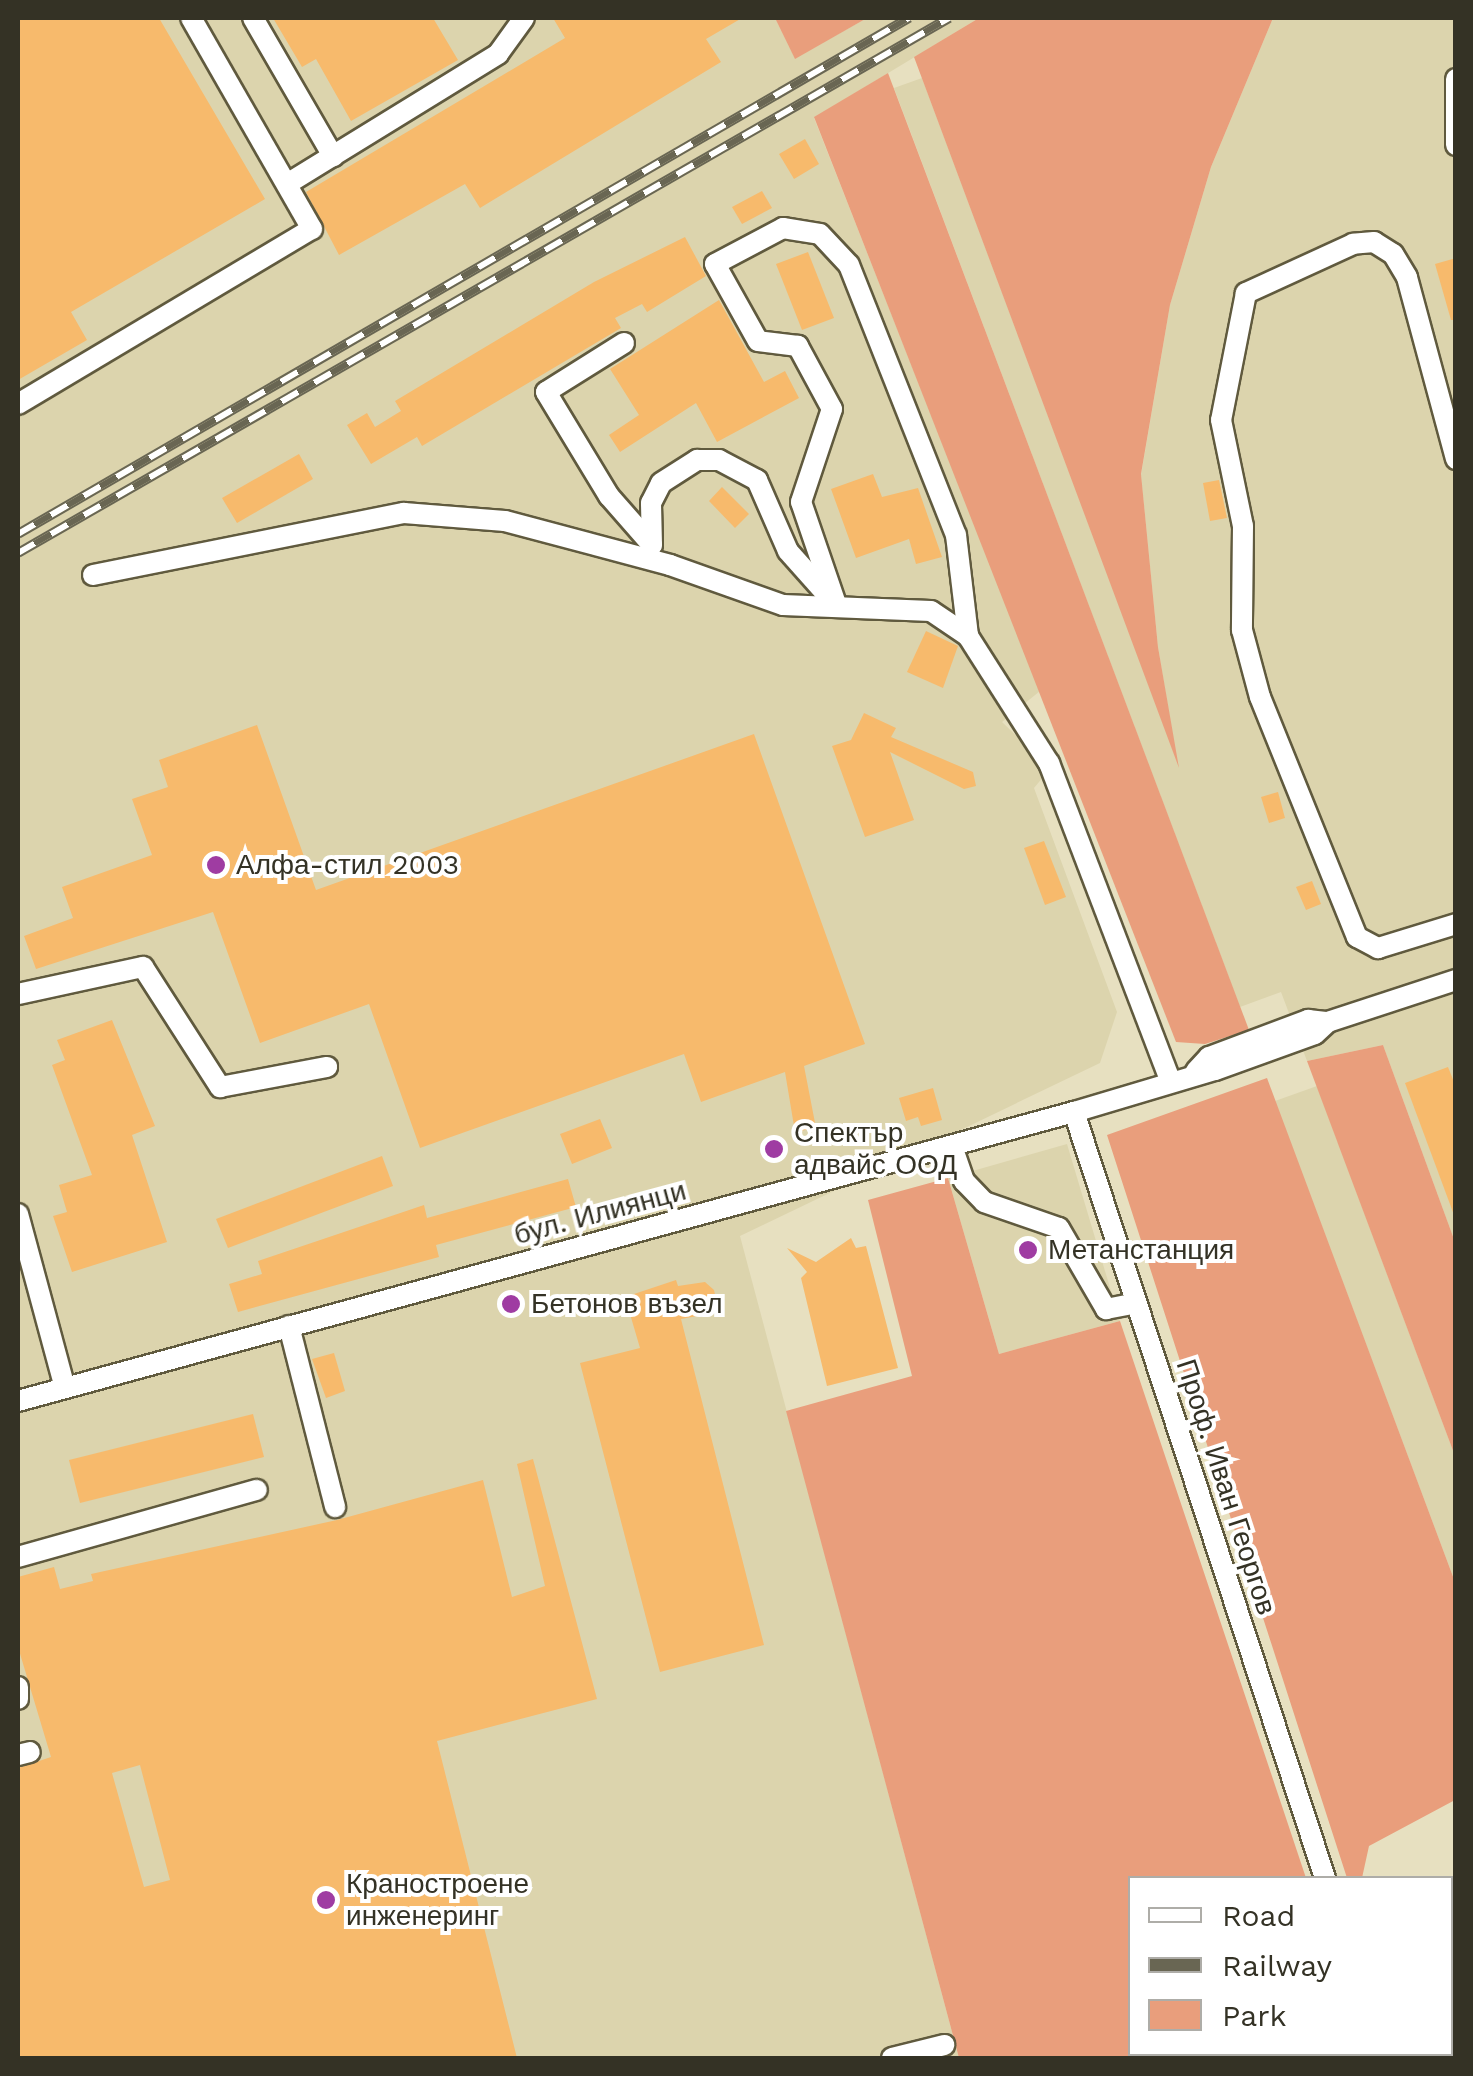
<!DOCTYPE html>
<meta charset="utf-8">
<style>
body{margin:0}
#map{position:relative;width:1473px;height:2076px;overflow:hidden;background:#e7e0c0;font-family:"Work Sans",sans-serif}
div>[style]{position:absolute}
.built>*{inset:0;background:#dcd4ad}
.green>*{inset:0;background:#e99e7c}
.building>*{inset:0;background:#f7ba6c}
.roads{filter:drop-shadow(2px 0 #605a3e) drop-shadow(-2px 0 #605a3e) drop-shadow(0 2px #605a3e) drop-shadow(0 -2px #605a3e)}
.minor>*{height:20px;margin:-10px;padding:0 10px;transform-origin:10px;border-radius:10px;background:#fff}
.rail>*{height:10px;margin-top:-5px;transform-origin:0;background:repeating-linear-gradient(90deg,#fff 0 19px,#696653 0 38px);box-sizing:border-box;border-block:2px solid #696653}
.dots>*{width:28px;height:28px;translate:-50% -50%;box-sizing:border-box;border:5px solid #fff;border-radius:50%}
span{translate:-50% -50%;white-space:nowrap;text-align:center;line-height:1.15;-webkit-text-stroke:8px #fff;paint-order:stroke}
.poi-label{font-size:28px;color:#343225}
.left{translate:0 -50%;text-align:left}
.street-label{font-size:28px;color:#343225}
.frame{position:absolute;inset:0;border:20px solid #343225;pointer-events:none}
.legend{position:absolute;left:1128px;top:1876px;width:325px;height:180px;box-sizing:border-box;background:#fff;border:2px solid #aeada8;margin:0;padding:12px 18px;list-style:none;font-size:30px;color:#343225}
.legend li{display:flex;align-items:center;gap:20px;height:50px}
.legend b{width:50px;border:2px solid #aeada8}
</style>
<div id="map">
<div class="built">
<div style="clip-path:polygon(18px 18px,775px 18px,795px 58px,867px 18px,979px 18px,814px 118px,1040px 691px,1002px 722px,1028px 747px,1044px 776px,1034px 788px,1117px 1012px,1100px 1063px,740px 1236px,959px 2058px,18px 2058px)"></div>
<div style="clip-path:polygon(1273px 18px,1455px 18px,1455px 1242px,1383px 1045px,1307px 1061px,1281px 992px,1240px 1007px,894px 88px,922px 78px,1177px 761px,1158px 647px,1141px 475px,1170px 305px,1211px 167px)"></div>
<div style="clip-path:polygon(1317px 1086px,1455px 1456px,1455px 1582px,1275px 1101px)"></div>
<div style="clip-path:polygon(1067px 1144px,1120px 1321px,999px 1354px,948px 1178px)"></div>
</div>
<div class="green">
<div style="clip-path:polygon(775px 18px,867px 18px,795px 59px)"></div>
<div style="clip-path:polygon(979px 18px,1273px 18px,1211px 167px,1170px 305px,1141px 474px,1158px 647px,1179px 768px,914px 57px)"></div>
<div style="clip-path:polygon(888px 73px,1113px 669px,1249px 1030px,1205px 1044px,1176px 1042px,814px 117px)"></div>
<div style="clip-path:polygon(1383px 1045px,1455px 1242px,1455px 1456px,1307px 1061px)"></div>
<div style="clip-path:polygon(1267px 1078px,1455px 1582px,1455px 1800px,1369px 1846px,1362px 1878px,1347px 1878px,1107px 1135px)"></div>
<div style="clip-path:polygon(948px 1178px,999px 1354px,1120px 1321px,1306px 1878px,1130px 1878px,1130px 2054px,1146px 2054px,1131px 2058px,959px 2058px,786px 1411px,912px 1376px,868px 1200px)"></div>
</div>
<div class="building">
<div style="clip-path:polygon(18px 18px,159px 18px,265px 199px,71px 312px,87px 340px,18px 380px)"></div>
<div style="clip-path:polygon(273px 18px,433px 18px,458px 60px,351px 121px,316px 59px,302px 67px)"></div>
<div style="clip-path:polygon(553px 18px,742px 18px,706px 39px,721px 62px,480px 208px,465px 184px,339px 255px,306px 192px,565px 38px)"></div>
<div style="clip-path:polygon(805px 139px,819px 164px,794px 179px,779px 154px)"></div>
<div style="clip-path:polygon(762px 191px,772px 208px,742px 224px,732px 207px)"></div>
<div style="clip-path:polygon(685px 237px,706px 276px,647px 312px,642px 304px,615px 318px,621px 328px,422px 446px,417px 437px,371px 464px,347px 425px,367px 413px,375px 427px,401px 411px,395px 401px,594px 282px)"></div>
<div style="clip-path:polygon(808px 252px,834px 318px,802px 330px,776px 264px)"></div>
<div style="clip-path:polygon(1456px 258px,1456px 320px,1451px 320px,1435px 264px)"></div>
<div style="clip-path:polygon(719px 300px,764px 382px,785px 371px,799px 398px,717px 442px,696px 403px,620px 452px,609px 435px,639px 415px,610px 369px)"></div>
<div style="clip-path:polygon(299px 454px,313px 479px,237px 523px,222px 498px)"></div>
<div style="clip-path:polygon(873px 474px,882px 497px,918px 488px,942px 557px,916px 564px,909px 539px,856px 558px,831px 489px)"></div>
<div style="clip-path:polygon(1219px 480px,1227px 518px,1210px 521px,1203px 483px)"></div>
<div style="clip-path:polygon(722px 487px,749px 514px,735px 528px,709px 501px)"></div>
<div style="clip-path:polygon(926px 631px,958px 646px,943px 688px,907px 672px)"></div>
<div style="clip-path:polygon(864px 713px,896px 728px,891px 737px,973px 772px,976px 786px,964px 789px,890px 752px,914px 820px,865px 837px,832px 746px,851px 740px)"></div>
<div style="clip-path:polygon(257px 725px,316px 890px,754px 734px,865px 1044px,804px 1066px,816px 1128px,795px 1132px,785px 1072px,701px 1102px,684px 1054px,420px 1148px,369px 1004px,260px 1043px,213px 912px,36px 969px,24px 936px,73px 918px,62px 887px,152px 855px,132px 799px,168px 787px,159px 760px)"></div>
<div style="clip-path:polygon(1278px 792px,1285px 818px,1269px 823px,1261px 797px)"></div>
<div style="clip-path:polygon(1044px 841px,1066px 897px,1045px 905px,1024px 848px)"></div>
<div style="clip-path:polygon(1312px 881px,1321px 904px,1306px 910px,1296px 887px)"></div>
<div style="clip-path:polygon(112px 1020px,155px 1126px,132px 1135px,167px 1242px,72px 1272px,53px 1216px,67px 1212px,59px 1185px,92px 1175px,52px 1065px,65px 1060px,57px 1040px)"></div>
<div style="clip-path:polygon(1448px 1067px,1456px 1087px,1454px 1215px,1405px 1083px)"></div>
<div style="clip-path:polygon(933px 1088px,942px 1120px,921px 1126px,918px 1117px,906px 1121px,899px 1098px)"></div>
<div style="clip-path:polygon(600px 1119px,612px 1148px,572px 1164px,560px 1134px)"></div>
<div style="clip-path:polygon(382px 1156px,393px 1186px,228px 1248px,216px 1219px)"></div>
<div style="clip-path:polygon(568px 1179px,576px 1207px,436px 1245px,439px 1257px,238px 1312px,229px 1284px,262px 1274px,258px 1261px,424px 1205px,427px 1218px)"></div>
<div style="clip-path:polygon(851px 1238px,856px 1248px,866px 1246px,898px 1368px,827px 1386px,801px 1278px,807px 1272px,787px 1248px,816px 1262px)"></div>
<div style="clip-path:polygon(676px 1280px,678px 1286px,705px 1282px,714px 1290px,719px 1312px,681px 1319px,764px 1645px,660px 1672px,580px 1363px,640px 1348px,625px 1297px)"></div>
<div style="clip-path:polygon(334px 1353px,345px 1391px,326px 1398px,312px 1359px)"></div>
<div style="clip-path:polygon(253px 1414px,264px 1457px,80px 1503px,69px 1460px)"></div>
<div style="clip-path:polygon(evenodd,533px 1459px,597px 1699px,437px 1741px,517px 2058px,18px 2058px,18px 1768px,51px 1757px,18px 1647px,18px 1577px,54px 1567px,60px 1589px,93px 1581px,91px 1574px,337px 1520px,483px 1480px,512px 1597px,545px 1586px,517px 1464px,533px 1459px,140px 1765px,170px 1880px,144px 1887px,112px 1773px,140px 1765px)"></div>
</div>
<div class="roads">
<div class="minor">
<div style="left:253px;top:18px;width:160px;rotate:59.9deg"></div>
<div style="left:1456px;top:79px;width:66px;rotate:90deg"></div>
<div style="left:287px;top:184px;width:248px;rotate:-31.6deg"></div>
<div style="left:498px;top:54px;width:44px;rotate:-54.2deg"></div>
<div style="left:624px;top:343px;width:92px;rotate:147.9deg"></div>
<div style="left:546px;top:392px;width:122px;rotate:58.8deg"></div>
<div style="left:609px;top:496px;width:65px;rotate:48.7deg"></div>
<div style="left:18px;top:404px;width:342px;rotate:-30.8deg"></div>
<div style="left:312px;top:229px;width:243px;rotate:-119.8deg"></div>
<div style="left:1456px;top:459px;width:188px;rotate:-105.1deg"></div>
<div style="left:1407px;top:277px;width:27px;rotate:-121deg"></div>
<div style="left:1393px;top:254px;width:22px;rotate:-148deg"></div>
<div style="left:1374px;top:242px;width:21px;rotate:175deg"></div>
<div style="left:1353px;top:244px;width:118px;rotate:155.4deg"></div>
<div style="left:1246px;top:293px;width:129px;rotate:101.1deg"></div>
<div style="left:1221px;top:420px;width:108px;rotate:78.3deg"></div>
<div style="left:1243px;top:526px;width:104px;rotate:90.6deg"></div>
<div style="left:1242px;top:630px;width:69px;rotate:75deg"></div>
<div style="left:1260px;top:697px;width:259px;rotate:68deg"></div>
<div style="left:1357px;top:937px;width:24px;rotate:28deg"></div>
<div style="left:1378px;top:948px;width:82px;rotate:-17.1deg"></div>
<div style="left:652px;top:545px;width:42px;rotate:-91.4deg"></div>
<div style="left:651px;top:503px;width:22px;rotate:-63deg"></div>
<div style="left:661px;top:483px;width:43px;rotate:-32.6deg"></div>
<div style="left:697px;top:460px;width:22px"></div>
<div style="left:719px;top:460px;width:43px;rotate:27.8deg"></div>
<div style="left:757px;top:480px;width:77px;rotate:66.4deg"></div>
<div style="left:788px;top:551px;width:62px;rotate:48.3deg"></div>
<div style="left:93px;top:575px;width:317px;rotate:-11.3deg"></div>
<div style="left:404px;top:513px;width:101px;rotate:4.5deg"></div>
<div style="left:505px;top:521px;width:171px;rotate:14.9deg"></div>
<div style="left:670px;top:565px;width:120px;rotate:19.5deg"></div>
<div style="left:783px;top:605px;width:148px;rotate:2.3deg"></div>
<div style="left:931px;top:611px;width:45px;rotate:34deg"></div>
<div style="left:968px;top:636px;width:151px;rotate:57.5deg"></div>
<div style="left:1049px;top:763px;width:339px;rotate:69.1deg"></div>
<div style="left:837px;top:607px;width:111px;rotate:-108.9deg"></div>
<div style="left:801px;top:502px;width:98px;rotate:-71.6deg"></div>
<div style="left:832px;top:409px;width:72px;rotate:-118.4deg"></div>
<div style="left:798px;top:346px;width:40px;rotate:-172.9deg"></div>
<div style="left:758px;top:341px;width:88px;rotate:-119.2deg"></div>
<div style="left:715px;top:264px;width:77px;rotate:-27.9deg"></div>
<div style="left:783px;top:228px;width:37px;rotate:9deg"></div>
<div style="left:820px;top:234px;width:42px;rotate:46.9deg"></div>
<div style="left:849px;top:265px;width:290px;rotate:68.4deg"></div>
<div style="left:956px;top:535px;width:102px;rotate:83.2deg"></div>
<div style="left:18px;top:994px;width:128px;rotate:-12.2deg"></div>
<div style="left:143px;top:967px;width:143px;rotate:57.3deg"></div>
<div style="left:220px;top:1087px;width:109px;rotate:-10.6deg"></div>
<div style="left:1196px;top:1071px;width:19px;rotate:-47deg"></div>
<div style="left:1209px;top:1057px;width:106px;rotate:-20.5deg"></div>
<div style="left:1308px;top:1020px;width:20px;rotate:6deg"></div>
<div style="left:1328px;top:1022px;width:135px;rotate:-18.2deg"></div>
<div style="left:1074px;top:1112px;width:806px;rotate:71.86deg"></div>
<div style="left:952px;top:1146px;width:37px;rotate:71deg"></div>
<div style="left:964px;top:1181px;width:29px;rotate:46deg"></div>
<div style="left:984px;top:1202px;width:79px;rotate:19.1deg"></div>
<div style="left:1059px;top:1228px;width:94px;rotate:59.9deg"></div>
<div style="left:1106px;top:1309px;width:31px;rotate:-11deg"></div>
<div style="left:18px;top:1214px;width:180px;rotate:74.9deg"></div>
<div style="left:289px;top:1326px;width:187px;rotate:75.7deg"></div>
<div style="left:18px;top:1401px;width:1095px;rotate:-15.31deg"></div>
<div style="left:1074px;top:1112px;width:147px;rotate:-16.6deg"></div>
<div style="left:1215px;top:1070px;width:106px;rotate:-19.8deg"></div>
<div style="left:1315px;top:1034px;width:18px;rotate:-43deg"></div>
<div style="left:18px;top:1557px;width:248px;rotate:-15.7deg"></div>
<div style="left:18px;top:1687px;width:12px;rotate:90deg"></div>
<div style="left:18px;top:1755px;width:12px;rotate:-14deg"></div>
<div style="left:892px;top:2058px;width:54px;rotate:-14deg"></div>
<div style="left:1207px;top:2058px;width:16px;rotate:-15deg"></div>
</div>
</div>
<div class="rail">
<div style="left:18px;top:534px;width:1030px;rotate:-30.08deg"></div>
<div style="left:18px;top:553px;width:1074px;rotate:-29.88deg"></div>
</div>
<div class="dots">
<div style="left:216px;top:865px;background:#9f3ca2"></div>
<div style="left:774px;top:1149px;background:#9f3ca2"></div>
<div style="left:1028px;top:1250px;background:#9f3ca2"></div>
<div style="left:511px;top:1304px;background:#9f3ca2"></div>
<div style="left:326px;top:1900px;background:#9f3ca2"></div>
</div>
<div class="poi-label">
<span class="left" style="left:236px;top:865px">Алфа-стил 2003</span>
<span class="left" style="left:794px;top:1149px">Спектър<br>адвайс ООД</span>
<span class="left" style="left:1048px;top:1250px">Метанстанция</span>
<span class="left" style="left:531px;top:1304px">Бетонов възел</span>
<span class="left" style="left:346px;top:1900px">Краностроене<br>инженеринг</span>
</div>
<div class="street-label">
<span style="left:600px;top:1213px;rotate:-15deg">бул. Илиянци</span>
<span style="left:1226px;top:1487px;rotate:72deg">Проф. Иван Георгов</span>
</div>
<div class="frame"></div>
<ul class="legend">
<li><b style="height:12px;background:#fff"></b>Road</li>
<li><b style="height:12px;background:#696653"></b>Railway</li>
<li><b style="height:28px;background:#e99e7c"></b>Park</li>
</ul>
</div>
